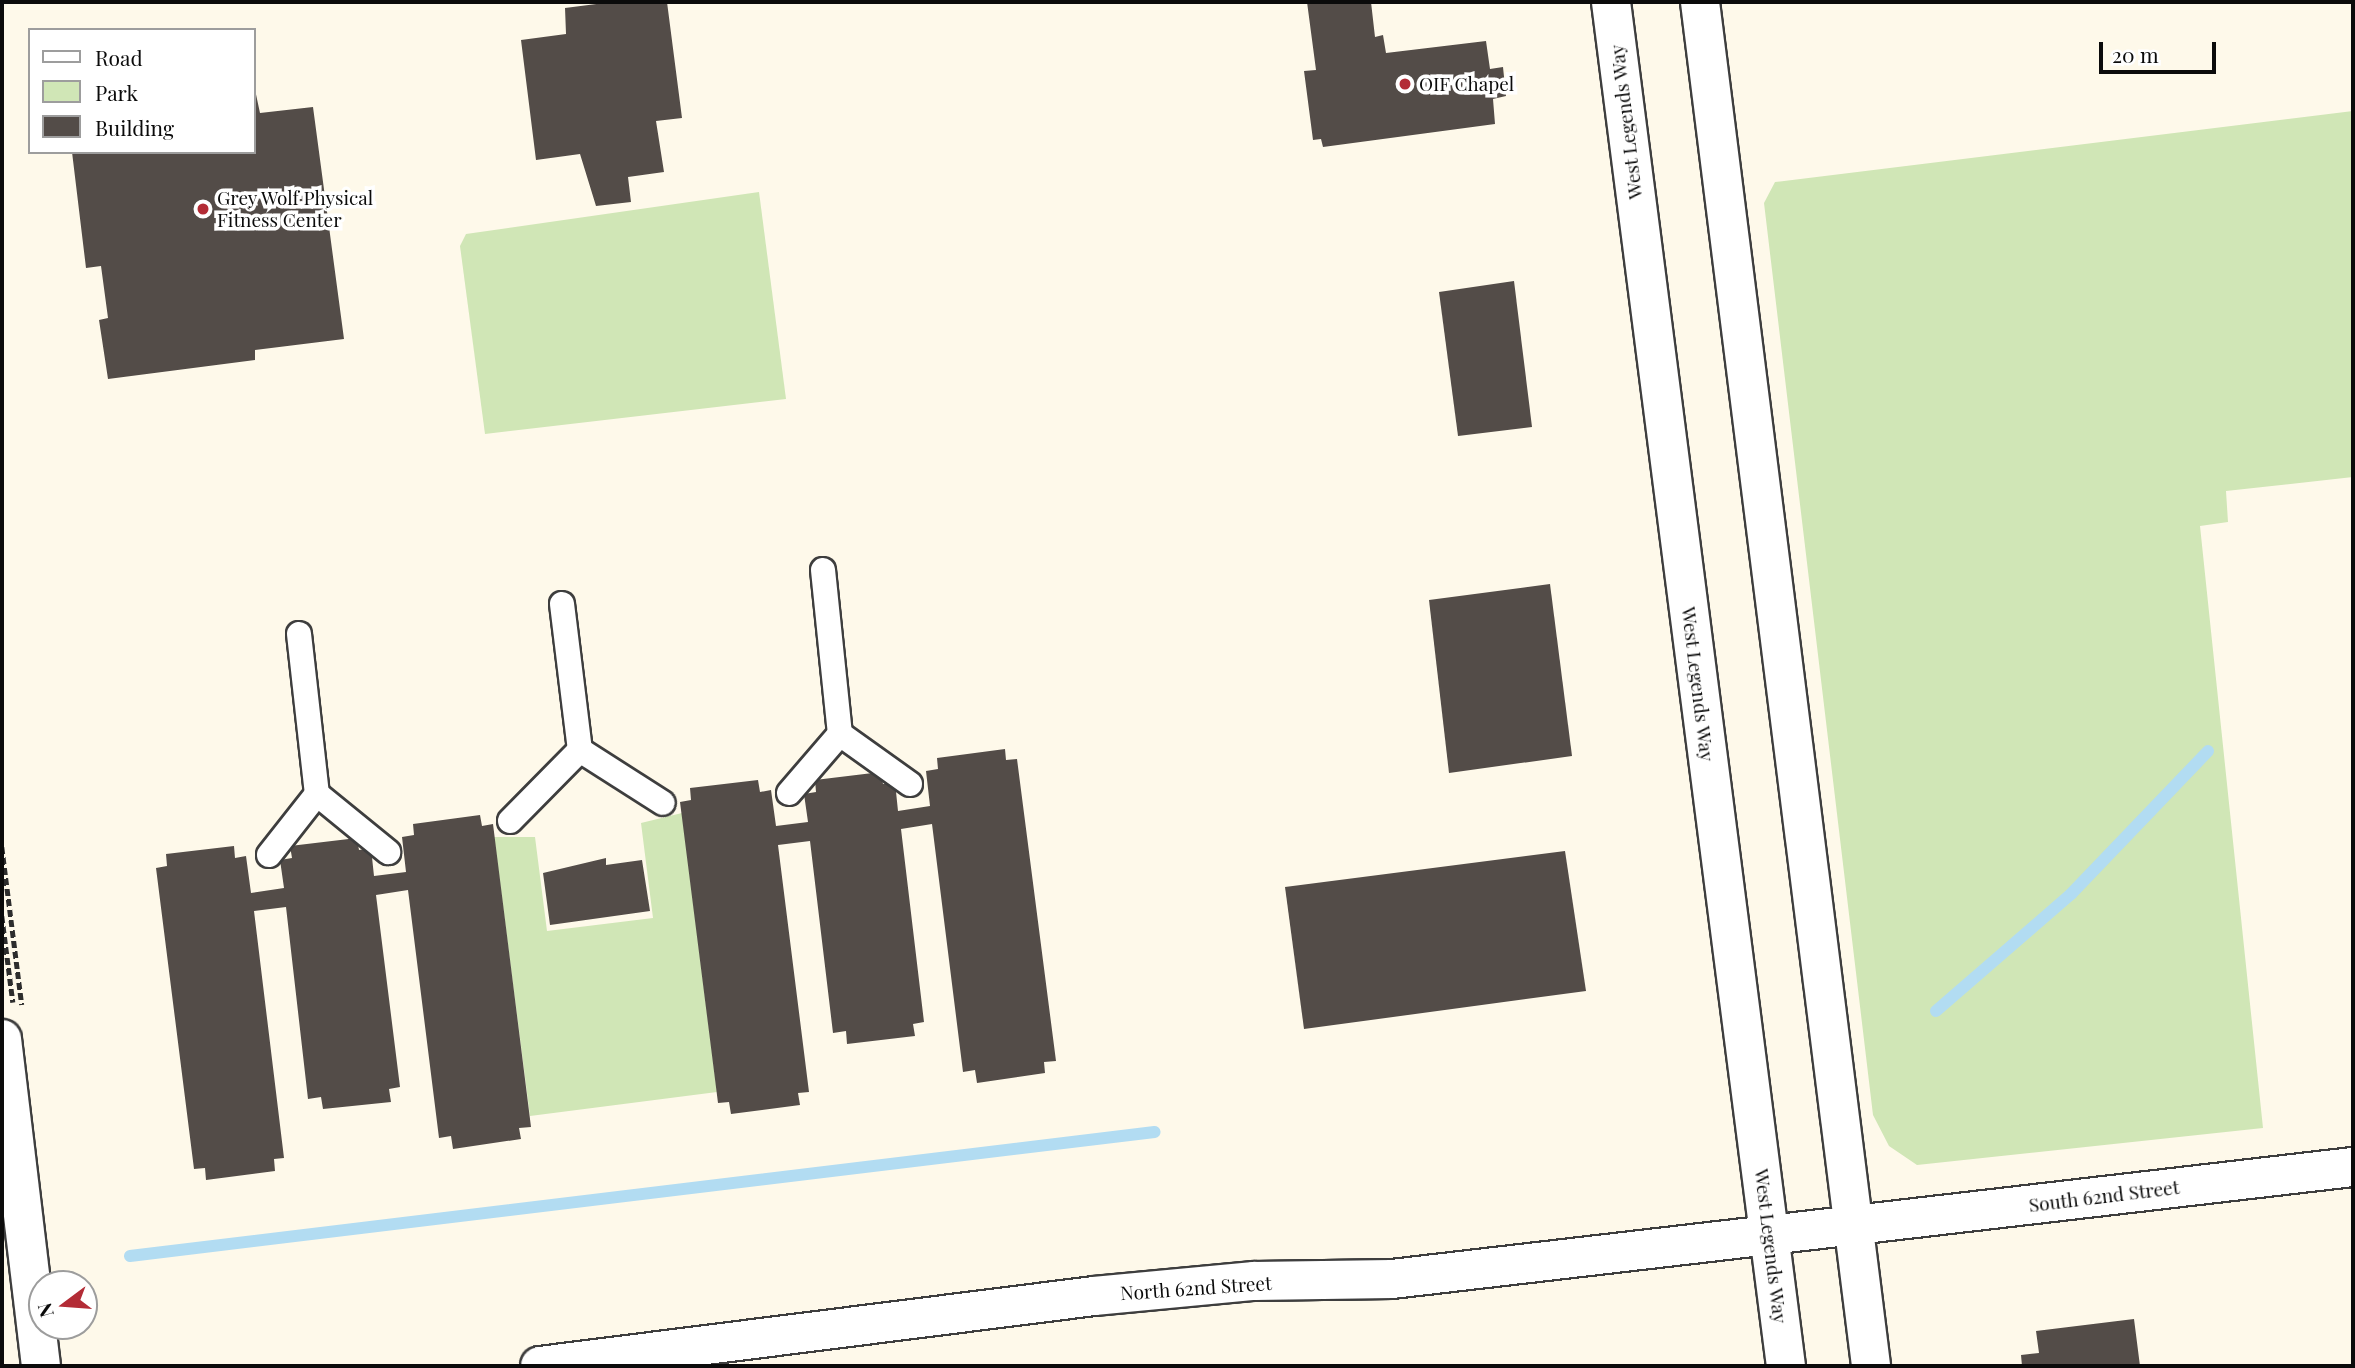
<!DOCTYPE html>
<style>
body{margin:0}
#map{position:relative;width:2355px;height:1368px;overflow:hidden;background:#fef9ea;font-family:"Playfair Display",serif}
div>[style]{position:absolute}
.green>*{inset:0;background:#d0e6b6}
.stream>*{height:12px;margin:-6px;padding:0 6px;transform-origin:6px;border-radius:6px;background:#b2dcf2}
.building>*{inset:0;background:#534c48}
.path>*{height:4.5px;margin-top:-2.25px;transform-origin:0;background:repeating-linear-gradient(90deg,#2d2d2d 0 7px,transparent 0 10.5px)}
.roads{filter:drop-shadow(2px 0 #3e3e3e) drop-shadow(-2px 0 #3e3e3e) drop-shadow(0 2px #3e3e3e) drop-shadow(0 -2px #3e3e3e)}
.pedestrian>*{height:24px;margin:-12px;padding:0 12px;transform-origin:12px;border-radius:12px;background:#fff}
.tertiary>*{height:38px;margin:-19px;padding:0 19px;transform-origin:19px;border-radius:19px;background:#fff}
.dots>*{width:19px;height:19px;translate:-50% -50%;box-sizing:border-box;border:4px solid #fff;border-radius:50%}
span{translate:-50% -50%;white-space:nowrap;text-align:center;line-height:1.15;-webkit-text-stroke:7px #fff;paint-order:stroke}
.poi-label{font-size:19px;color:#0b0b0b}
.left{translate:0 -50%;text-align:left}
.street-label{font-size:19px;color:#0b0b0b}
.frame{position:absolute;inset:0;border:4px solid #0b0b0b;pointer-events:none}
.legend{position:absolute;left:28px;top:28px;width:228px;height:126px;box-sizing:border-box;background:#fff;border:2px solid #9d9d9d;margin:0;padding:9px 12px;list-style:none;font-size:21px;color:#0b0b0b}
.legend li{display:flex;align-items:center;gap:14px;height:35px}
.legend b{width:35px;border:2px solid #9d9d9d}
.north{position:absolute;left:28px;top:1270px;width:70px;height:70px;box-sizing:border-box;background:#fff;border:2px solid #9d9d9d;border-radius:50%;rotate:254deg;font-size:19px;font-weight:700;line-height:28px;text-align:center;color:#0b0b0b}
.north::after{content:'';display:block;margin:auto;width:24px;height:32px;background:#b32c36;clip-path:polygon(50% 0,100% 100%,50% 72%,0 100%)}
.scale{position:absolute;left:2099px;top:42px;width:117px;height:32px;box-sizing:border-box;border:4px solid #0b0b0b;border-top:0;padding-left:9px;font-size:21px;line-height:24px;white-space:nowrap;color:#0b0b0b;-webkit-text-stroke:5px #fff;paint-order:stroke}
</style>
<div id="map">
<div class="green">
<div style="clip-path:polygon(2353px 111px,2353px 477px,2226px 491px,2228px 522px,2200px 526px,2263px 1128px,1917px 1165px,1889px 1146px,1873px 1115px,1764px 203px,1775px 182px)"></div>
<div style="clip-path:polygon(759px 192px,786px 399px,485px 434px,460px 246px,466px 234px)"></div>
<div style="clip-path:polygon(682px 813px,717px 1092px,530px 1116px,494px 837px,535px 837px,547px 931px,653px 918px,641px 823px)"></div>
</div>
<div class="stream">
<div style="left:1936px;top:1011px;width:179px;rotate:-40.9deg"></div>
<div style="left:2071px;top:894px;width:198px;rotate:-46.2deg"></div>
<div style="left:130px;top:1256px;width:1032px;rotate:-6.9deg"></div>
</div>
<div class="building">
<div style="clip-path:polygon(612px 2px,667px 2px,682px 118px,656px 121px,664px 172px,628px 177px,631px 202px,596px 206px,580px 154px,536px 160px,521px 40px,566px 34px,565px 8px)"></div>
<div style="clip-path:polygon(1307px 2px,1371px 2px,1375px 37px,1383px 35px,1386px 53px,1486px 41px,1490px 69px,1503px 67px,1506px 96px,1493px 99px,1495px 124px,1323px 147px,1321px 139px,1313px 140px,1304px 71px,1316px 70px)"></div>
<div style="clip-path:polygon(254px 85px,260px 113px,313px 107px,344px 339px,255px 350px,255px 360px,108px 379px,99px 320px,108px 318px,101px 266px,86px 268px,72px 152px,254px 152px)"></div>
<div style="clip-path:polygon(1514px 281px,1532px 427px,1458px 436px,1439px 292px)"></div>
<div style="clip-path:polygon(1550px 584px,1572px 756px,1449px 773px,1429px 600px)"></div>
<div style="clip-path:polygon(1005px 749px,1006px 760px,1017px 759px,1056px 1061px,1044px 1062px,1045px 1073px,977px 1083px,975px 1070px,963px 1072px,932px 824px,901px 829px,924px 1022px,913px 1024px,915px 1036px,847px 1044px,846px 1031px,833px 1033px,810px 841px,778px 845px,809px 1092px,798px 1093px,800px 1105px,731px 1114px,729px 1102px,718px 1103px,680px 802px,691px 800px,690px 788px,758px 780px,760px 792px,771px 790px,776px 826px,808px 822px,804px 794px,816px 792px,815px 780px,881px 772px,883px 784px,895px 782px,898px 811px,930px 806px,926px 771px,938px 769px,937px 758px)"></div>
<div style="clip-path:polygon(480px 815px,482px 826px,493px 824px,531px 1127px,519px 1128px,521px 1139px,453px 1149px,451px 1136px,439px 1138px,408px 890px,376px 895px,400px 1087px,389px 1089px,391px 1102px,323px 1109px,321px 1097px,308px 1099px,286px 907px,254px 911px,284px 1158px,274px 1159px,275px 1171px,206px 1180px,205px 1168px,194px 1169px,156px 868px,167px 866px,166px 854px,234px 846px,235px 858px,246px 856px,251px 893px,284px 888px,280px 860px,292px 858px,290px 846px,357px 838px,359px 850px,371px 848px,374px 876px,406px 872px,402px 837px,414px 835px,413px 824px)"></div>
<div style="clip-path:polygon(1565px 851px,1586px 991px,1304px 1029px,1285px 887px)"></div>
<div style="clip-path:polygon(606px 858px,606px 865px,642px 860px,650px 911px,550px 925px,543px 873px)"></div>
<div style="clip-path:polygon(2134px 1319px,2140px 1366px,2022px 1366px,2021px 1355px,2039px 1353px,2036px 1331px)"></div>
</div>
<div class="path">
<div style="left:2px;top:847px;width:159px;rotate:82.8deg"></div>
<div style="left:2px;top:916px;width:87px;rotate:82.7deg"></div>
</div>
<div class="roads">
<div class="pedestrian">
<div style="left:823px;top:570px;width:165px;rotate:84.1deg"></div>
<div style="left:562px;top:604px;width:147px;rotate:83deg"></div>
<div style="left:299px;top:634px;width:161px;rotate:83.6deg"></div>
<div style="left:789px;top:793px;width:78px;rotate:-49.2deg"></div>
<div style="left:840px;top:734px;width:86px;rotate:35.5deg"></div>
<div style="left:510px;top:821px;width:100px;rotate:-45.4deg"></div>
<div style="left:580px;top:750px;width:98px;rotate:32.6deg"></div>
<div style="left:269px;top:855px;width:78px;rotate:-51.8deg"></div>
<div style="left:317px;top:794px;width:92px;rotate:39.2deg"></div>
</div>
<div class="tertiary">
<div style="left:1611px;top:2px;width:1375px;rotate:82.69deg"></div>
<div style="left:1700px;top:2px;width:1375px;rotate:82.85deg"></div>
<div style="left:2px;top:1039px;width:329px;rotate:83.2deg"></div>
<div style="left:540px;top:1366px;width:558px;rotate:-7.2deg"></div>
<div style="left:1094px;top:1296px;width:161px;rotate:-5.4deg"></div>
<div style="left:1254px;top:1281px;width:138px;rotate:-0.8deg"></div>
<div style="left:1392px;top:1279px;width:968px;rotate:-6.65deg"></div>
</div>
</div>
<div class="dots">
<div style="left:1405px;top:84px;background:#b32c36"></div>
<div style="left:203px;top:209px;background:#b32c36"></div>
</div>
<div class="poi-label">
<span class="left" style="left:1419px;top:84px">OIF Chapel</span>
<span class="left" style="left:217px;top:209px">Grey Wolf Physical<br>Fitness Center</span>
</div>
<div class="street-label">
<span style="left:1626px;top:122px;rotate:-97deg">West Legends Way</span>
<span style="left:1698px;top:684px;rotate:83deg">West Legends Way</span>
<span style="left:2104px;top:1196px;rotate:-7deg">South 62nd Street</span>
<span style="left:1771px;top:1246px;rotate:83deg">West Legends Way</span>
<span style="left:1196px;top:1288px;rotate:-4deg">North 62nd Street</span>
</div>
<div class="frame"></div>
<ul class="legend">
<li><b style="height:9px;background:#fff"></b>Road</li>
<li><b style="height:19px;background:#d0e6b6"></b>Park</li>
<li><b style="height:19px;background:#534c48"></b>Building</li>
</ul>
<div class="north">N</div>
<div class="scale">20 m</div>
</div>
